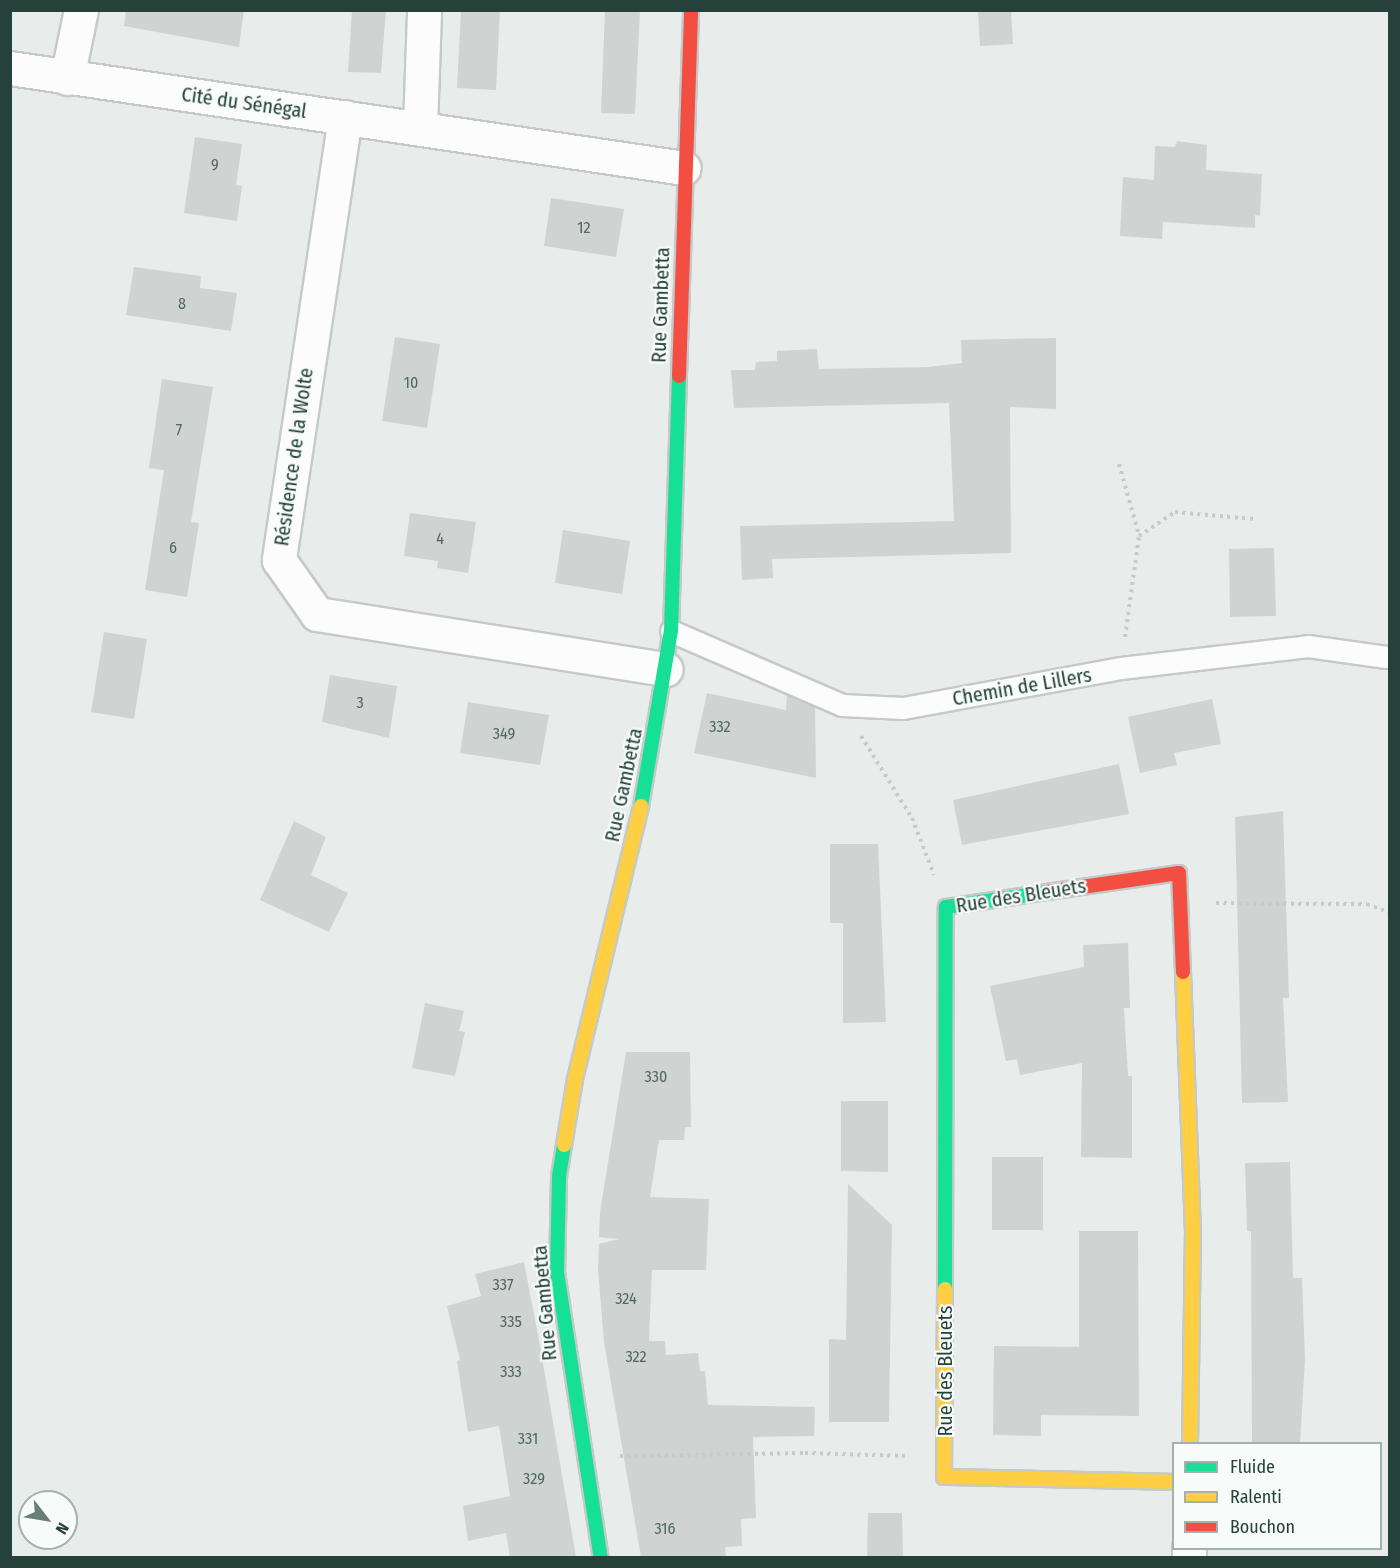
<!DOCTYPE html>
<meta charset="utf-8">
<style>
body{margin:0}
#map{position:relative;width:1400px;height:1568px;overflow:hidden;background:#e8edeb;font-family:"Fira Sans Condensed",sans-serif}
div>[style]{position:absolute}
.building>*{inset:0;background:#cfd4d2}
.path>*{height:4px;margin-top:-2px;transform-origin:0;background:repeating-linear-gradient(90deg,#c3ccca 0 3px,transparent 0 7.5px)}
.roads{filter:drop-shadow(2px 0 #c5cac8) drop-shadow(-2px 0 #c5cac8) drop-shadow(0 2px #c5cac8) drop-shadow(0 -2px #c5cac8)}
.lane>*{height:21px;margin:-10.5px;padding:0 10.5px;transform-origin:10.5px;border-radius:10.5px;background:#fcfcfc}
.street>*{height:33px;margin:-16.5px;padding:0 16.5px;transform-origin:16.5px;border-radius:16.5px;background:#fcfcfc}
.fast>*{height:14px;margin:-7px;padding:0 7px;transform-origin:7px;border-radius:7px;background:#16e098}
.slow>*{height:14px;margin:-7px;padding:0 7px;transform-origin:7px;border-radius:7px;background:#ffcf43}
.jam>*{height:14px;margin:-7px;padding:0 7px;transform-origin:7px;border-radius:7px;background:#f24e42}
span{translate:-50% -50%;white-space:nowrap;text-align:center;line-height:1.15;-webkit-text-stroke:4.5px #f7fbf9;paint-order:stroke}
.number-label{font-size:16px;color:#506761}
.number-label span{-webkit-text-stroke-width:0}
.street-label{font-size:20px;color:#24423a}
.frame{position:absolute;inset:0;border:12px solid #24423a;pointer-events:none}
.legend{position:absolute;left:1172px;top:1442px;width:210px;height:108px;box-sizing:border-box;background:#f7fbf9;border:2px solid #a3b1ad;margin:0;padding:8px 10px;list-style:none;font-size:18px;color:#24423a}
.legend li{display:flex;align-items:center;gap:12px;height:30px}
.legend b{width:30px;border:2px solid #a3b1ad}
.north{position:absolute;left:18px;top:1490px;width:60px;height:60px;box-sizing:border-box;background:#f7fbf9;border:2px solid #a3b1ad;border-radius:50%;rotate:121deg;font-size:16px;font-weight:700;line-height:24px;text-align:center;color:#24423a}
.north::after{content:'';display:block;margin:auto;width:21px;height:27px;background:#697e78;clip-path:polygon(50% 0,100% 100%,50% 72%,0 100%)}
</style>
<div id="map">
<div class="building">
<div style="clip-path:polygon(126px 10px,244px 10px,239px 47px,124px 26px)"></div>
<div style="clip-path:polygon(352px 10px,386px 10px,381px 73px,348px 72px)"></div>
<div style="clip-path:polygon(461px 10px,500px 10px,496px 90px,457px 88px)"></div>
<div style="clip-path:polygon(605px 10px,640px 10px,635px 114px,601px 113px)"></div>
<div style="clip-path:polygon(978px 10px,1011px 10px,1013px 44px,980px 46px)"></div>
<div style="clip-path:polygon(195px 137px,242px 144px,236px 185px,242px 186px,237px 221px,184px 213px)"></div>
<div style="clip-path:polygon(1177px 141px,1207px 145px,1206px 170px,1262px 174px,1260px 216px,1255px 215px,1255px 228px,1163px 222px,1162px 239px,1120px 236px,1123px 177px,1154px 180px,1155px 146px,1175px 147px)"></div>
<div style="clip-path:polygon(551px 198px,624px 209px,616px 257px,544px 246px)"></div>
<div style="clip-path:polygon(134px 267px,201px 276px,200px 288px,237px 293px,231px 331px,126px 315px)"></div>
<div style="clip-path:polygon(395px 337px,440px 344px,427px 428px,382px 421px)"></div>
<div style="clip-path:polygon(1056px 338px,1056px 409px,1010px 407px,1011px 553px,772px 559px,773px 578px,742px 580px,740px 526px,954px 521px,949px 403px,734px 408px,731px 370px,755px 370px,756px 362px,777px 361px,777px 351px,817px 349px,819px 369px,928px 367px,962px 363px,961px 340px)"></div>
<div style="clip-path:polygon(162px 379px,213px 387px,191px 522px,199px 523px,187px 597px,145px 590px,164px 470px,149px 468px)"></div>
<div style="clip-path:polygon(410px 513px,476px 522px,468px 573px,437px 568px,438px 561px,404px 556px)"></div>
<div style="clip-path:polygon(563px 530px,630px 541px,622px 594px,555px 583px)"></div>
<div style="clip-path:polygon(1274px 548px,1276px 616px,1230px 617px,1229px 549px)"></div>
<div style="clip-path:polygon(104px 632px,147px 639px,134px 719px,91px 712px)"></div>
<div style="clip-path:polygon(330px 675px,397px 686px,389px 738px,322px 722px)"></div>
<div style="clip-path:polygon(707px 693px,786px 710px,787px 695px,815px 707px,816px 778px,694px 753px)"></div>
<div style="clip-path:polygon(1212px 699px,1221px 744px,1174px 753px,1177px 765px,1140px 773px,1128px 717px)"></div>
<div style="clip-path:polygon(468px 702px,549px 715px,540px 765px,460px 753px)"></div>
<div style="clip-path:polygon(1119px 764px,1129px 814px,962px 845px,953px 800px)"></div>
<div style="clip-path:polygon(1283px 811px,1289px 998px,1283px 998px,1288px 1102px,1242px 1103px,1235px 817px)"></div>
<div style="clip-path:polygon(294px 821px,326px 837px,311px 875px,348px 893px,329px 932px,260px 900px)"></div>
<div style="clip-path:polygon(830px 844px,878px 844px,886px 1022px,843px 1023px,843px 923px,830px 923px)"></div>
<div style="clip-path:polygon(1128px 943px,1130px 1008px,1124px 1008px,1128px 1076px,1132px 1076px,1132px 1158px,1081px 1157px,1082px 1063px,1020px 1075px,1017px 1059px,1006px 1061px,990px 986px,1084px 967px,1083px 945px)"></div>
<div style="clip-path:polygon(425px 1003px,464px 1011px,459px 1031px,465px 1032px,455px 1076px,412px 1068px)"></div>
<div style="clip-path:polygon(626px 1052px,690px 1052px,691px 1127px,685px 1127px,684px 1140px,659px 1140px,650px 1197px,709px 1199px,706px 1270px,652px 1270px,649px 1341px,665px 1341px,666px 1355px,698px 1353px,700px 1371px,705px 1371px,708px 1405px,815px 1407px,814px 1436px,753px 1437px,756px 1518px,741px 1519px,742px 1546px,725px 1547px,726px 1557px,641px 1557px,604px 1342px,598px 1269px,599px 1244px,619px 1239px,599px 1237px,600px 1212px)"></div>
<div style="clip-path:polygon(841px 1101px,888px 1101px,888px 1172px,841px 1171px)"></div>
<div style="clip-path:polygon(992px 1157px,1043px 1157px,1043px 1230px,992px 1230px)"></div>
<div style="clip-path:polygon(1290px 1162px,1293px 1278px,1302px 1278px,1305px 1360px,1300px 1443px,1252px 1443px,1251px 1231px,1247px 1231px,1245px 1163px)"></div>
<div style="clip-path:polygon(848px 1184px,892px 1225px,889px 1422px,829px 1422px,829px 1339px,846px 1340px)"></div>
<div style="clip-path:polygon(1079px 1231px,1138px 1231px,1139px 1416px,1041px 1415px,1041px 1436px,993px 1435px,994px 1346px,1079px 1347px)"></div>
<div style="clip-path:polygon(524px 1262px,539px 1340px,576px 1557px,510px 1557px,506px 1533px,468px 1541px,463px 1506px,510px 1496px,499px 1426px,468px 1432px,457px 1361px,460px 1360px,447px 1306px,481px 1296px,475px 1274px)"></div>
<div style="clip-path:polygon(868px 1513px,902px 1513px,903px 1557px,867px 1557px)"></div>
</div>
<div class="path">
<div style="left:1119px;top:464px;width:74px;rotate:74.3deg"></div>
<div style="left:1125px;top:637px;width:102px;rotate:-82.1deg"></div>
<div style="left:1139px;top:536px;width:43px;rotate:-33.7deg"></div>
<div style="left:1175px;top:512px;width:79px;rotate:5.1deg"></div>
<div style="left:861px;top:736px;width:97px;rotate:58.1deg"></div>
<div style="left:912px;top:818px;width:61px;rotate:68.9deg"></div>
<div style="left:1216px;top:903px;width:151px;rotate:0.4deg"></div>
<div style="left:1367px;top:904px;width:25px;rotate:21deg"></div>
<div style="left:620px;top:1456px;width:185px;rotate:-0.9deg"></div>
<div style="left:805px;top:1453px;width:105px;rotate:1.6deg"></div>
</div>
<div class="roads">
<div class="lane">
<div style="left:671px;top:631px;width:186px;rotate:23.4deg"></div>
<div style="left:842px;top:705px;width:61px;rotate:2.8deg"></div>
<div style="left:903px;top:708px;width:222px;rotate:-10.4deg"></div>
<div style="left:1121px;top:668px;width:188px;rotate:-6.7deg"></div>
<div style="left:1308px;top:646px;width:79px;rotate:8deg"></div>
</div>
<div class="street">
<div style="left:10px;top:68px;width:681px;rotate:8.44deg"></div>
<div style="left:67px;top:78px;width:69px;rotate:-78.4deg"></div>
<div style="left:345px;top:117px;width:448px;rotate:98.5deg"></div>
<div style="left:279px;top:560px;width:66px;rotate:54.9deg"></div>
<div style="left:317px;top:614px;width:353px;rotate:9deg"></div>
<div style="left:420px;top:127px;width:117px;rotate:-88deg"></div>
<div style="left:1189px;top:1558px;width:10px;rotate:-90deg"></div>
</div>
<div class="fast">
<div style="left:641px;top:806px;width:178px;rotate:-80.3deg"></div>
<div style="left:671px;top:631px;width:255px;rotate:-88.2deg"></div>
<div style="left:564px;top:1145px;width:33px;rotate:99deg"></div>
<div style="left:559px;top:1178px;width:94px;rotate:91.2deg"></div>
<div style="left:557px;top:1272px;width:289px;rotate:81.3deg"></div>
<div style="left:945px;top:1289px;width:382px;rotate:-89.9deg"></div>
<div style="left:946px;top:907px;width:102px;rotate:-8.4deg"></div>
</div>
<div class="slow">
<div style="left:1183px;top:972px;width:258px;rotate:87.8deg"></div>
<div style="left:1193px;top:1230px;width:214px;rotate:90.8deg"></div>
<div style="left:564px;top:1145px;width:67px;rotate:-80.5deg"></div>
<div style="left:575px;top:1079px;width:281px;rotate:-76.4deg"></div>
<div style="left:945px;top:1289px;width:188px;rotate:90.3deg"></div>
<div style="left:944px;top:1477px;width:230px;rotate:1.2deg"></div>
</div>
<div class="jam">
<div style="left:679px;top:376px;width:366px;rotate:-88.1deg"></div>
<div style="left:1047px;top:892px;width:133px;rotate:-8.2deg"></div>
<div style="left:1179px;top:873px;width:99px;rotate:87.7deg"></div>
</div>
</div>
<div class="number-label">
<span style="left:215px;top:165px">9</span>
<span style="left:584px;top:228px">12</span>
<span style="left:182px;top:304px">8</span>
<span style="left:411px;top:383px">10</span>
<span style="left:179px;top:430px">7</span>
<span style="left:440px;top:539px">4</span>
<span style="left:173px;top:548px">6</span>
<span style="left:360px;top:703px">3</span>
<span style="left:720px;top:727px">332</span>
<span style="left:504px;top:734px">349</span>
<span style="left:656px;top:1077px">330</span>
<span style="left:503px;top:1285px">337</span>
<span style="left:626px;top:1299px">324</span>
<span style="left:511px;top:1322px">335</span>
<span style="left:636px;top:1357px">322</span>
<span style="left:511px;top:1372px">333</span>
<span style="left:528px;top:1439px">331</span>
<span style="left:534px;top:1479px">329</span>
<span style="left:665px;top:1529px">316</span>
</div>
<div class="street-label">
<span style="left:244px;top:103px;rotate:8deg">Cité du Sénégal</span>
<span style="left:661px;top:305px;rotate:-88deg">Rue Gambetta</span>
<span style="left:294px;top:457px;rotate:-82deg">Résidence de la Wolte</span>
<span style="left:1022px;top:687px;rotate:-10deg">Chemin de Lillers</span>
<span style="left:624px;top:785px;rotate:-78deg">Rue Gambetta</span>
<span style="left:1021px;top:896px;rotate:-9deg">Rue des Bleuets</span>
<span style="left:545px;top:1303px;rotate:-95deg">Rue Gambetta</span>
<span style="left:945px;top:1371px;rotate:-90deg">Rue des Bleuets</span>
</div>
<div class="frame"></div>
<ul class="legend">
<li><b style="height:8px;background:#16e098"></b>Fluide</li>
<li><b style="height:8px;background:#ffcf43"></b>Ralenti</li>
<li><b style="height:8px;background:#f24e42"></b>Bouchon</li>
</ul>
<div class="north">N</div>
</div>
